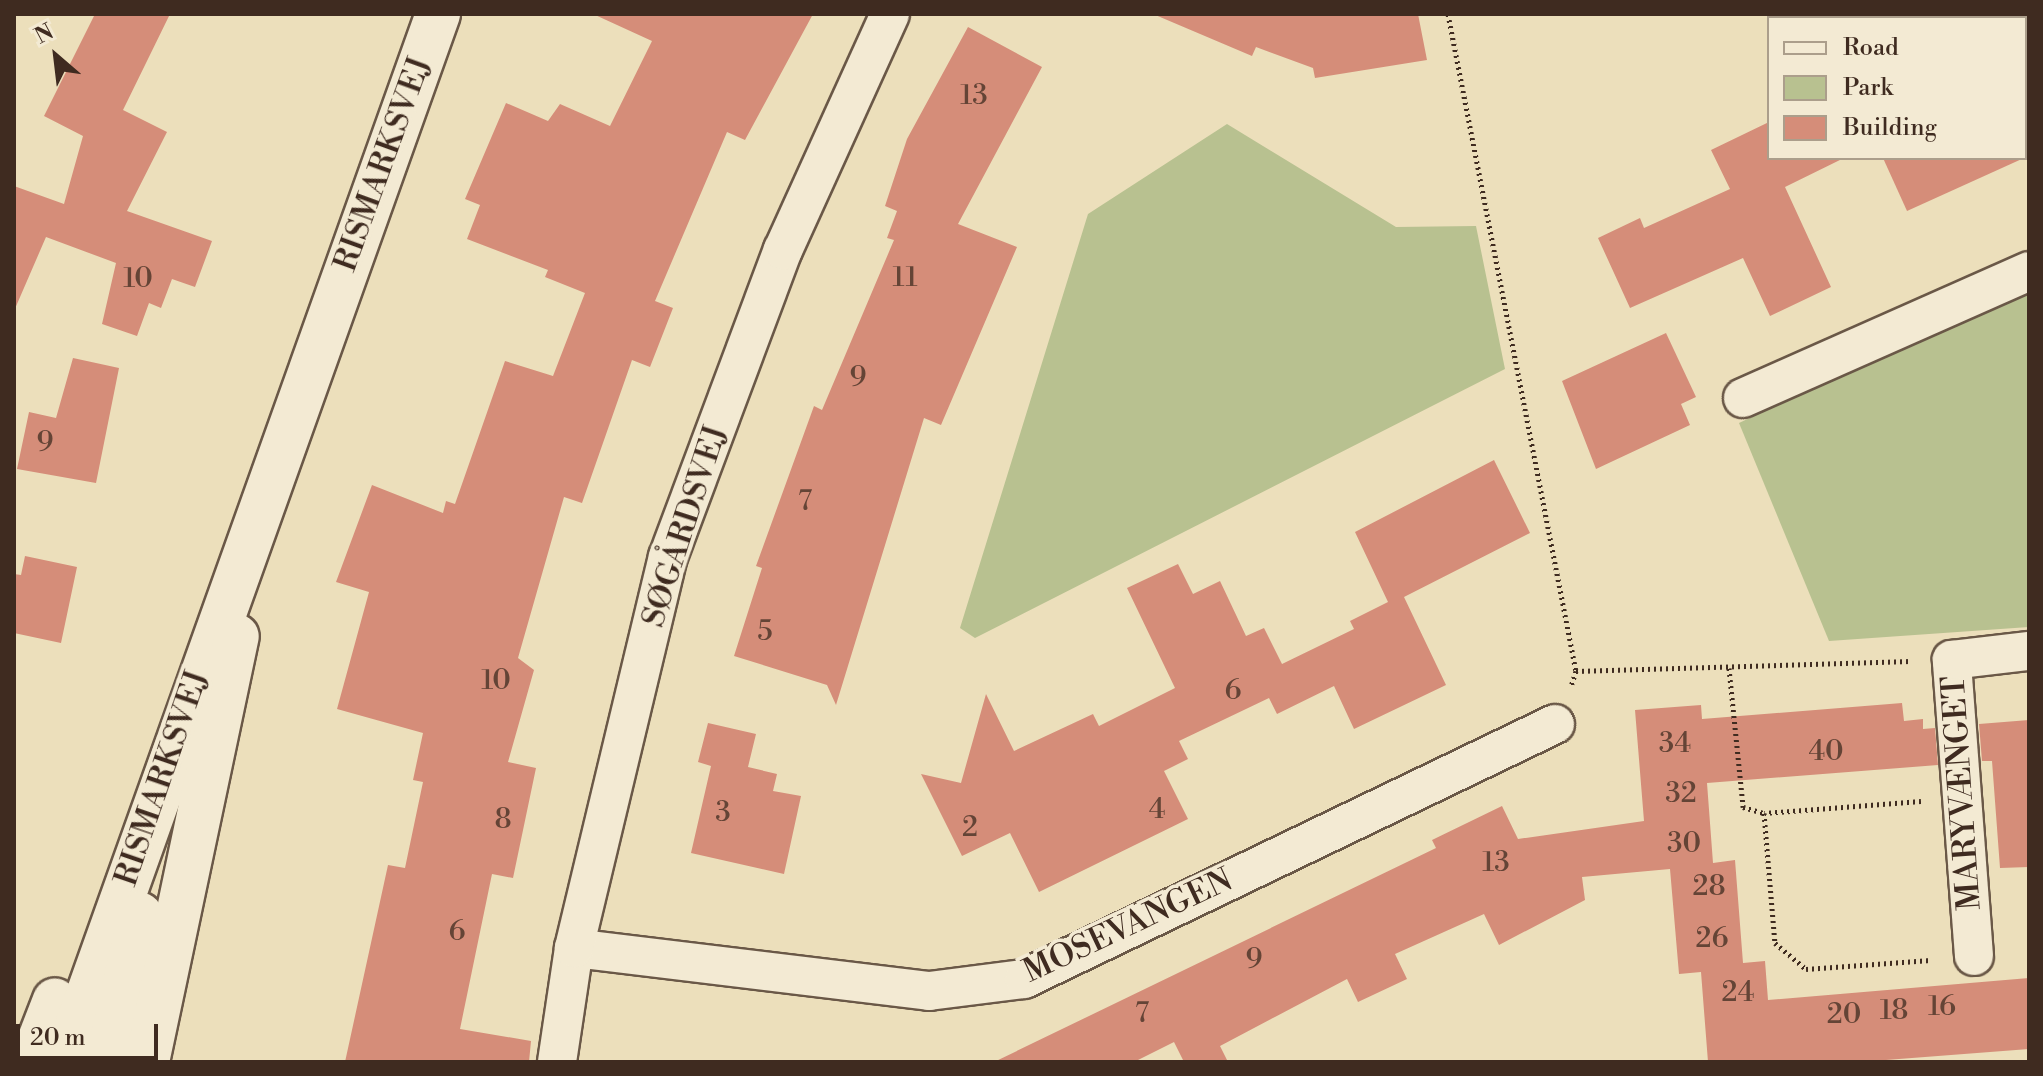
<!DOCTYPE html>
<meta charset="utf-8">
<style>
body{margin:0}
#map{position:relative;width:2043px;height:1076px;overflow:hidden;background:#ecdfbb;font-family:"Libre Bodoni",serif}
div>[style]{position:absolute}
.green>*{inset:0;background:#b8c190}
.building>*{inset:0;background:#d58d79}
.path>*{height:5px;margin-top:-2.5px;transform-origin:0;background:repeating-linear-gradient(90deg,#3f2b20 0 2px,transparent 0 6px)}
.roads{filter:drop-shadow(2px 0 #6a5847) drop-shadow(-2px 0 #6a5847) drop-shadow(0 2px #6a5847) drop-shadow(0 -2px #6a5847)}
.minor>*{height:38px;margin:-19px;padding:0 19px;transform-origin:19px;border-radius:19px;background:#f3ead3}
.secondary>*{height:44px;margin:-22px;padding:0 22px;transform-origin:22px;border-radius:22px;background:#f3ead3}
span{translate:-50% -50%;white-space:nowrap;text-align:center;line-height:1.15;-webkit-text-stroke:7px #f3ead3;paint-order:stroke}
.number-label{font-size:28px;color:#644436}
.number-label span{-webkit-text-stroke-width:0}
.street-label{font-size:32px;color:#3f2b20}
.frame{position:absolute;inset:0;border:16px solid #3f2b20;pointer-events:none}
.legend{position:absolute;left:1767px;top:16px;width:260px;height:144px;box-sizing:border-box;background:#f3ead3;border:2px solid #ab9e8b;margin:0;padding:10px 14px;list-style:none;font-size:24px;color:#3f2b20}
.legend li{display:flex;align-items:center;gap:16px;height:40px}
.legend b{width:40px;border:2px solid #ab9e8b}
.north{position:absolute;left:16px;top:16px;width:80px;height:80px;-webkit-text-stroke:6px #f3ead3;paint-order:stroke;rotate:332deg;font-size:22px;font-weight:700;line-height:32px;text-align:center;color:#3f2b20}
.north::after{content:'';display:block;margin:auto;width:28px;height:36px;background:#3f2b20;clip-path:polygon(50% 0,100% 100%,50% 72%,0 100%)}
.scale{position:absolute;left:16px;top:1024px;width:142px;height:36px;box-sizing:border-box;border:4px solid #3f2b20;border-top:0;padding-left:10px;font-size:24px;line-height:28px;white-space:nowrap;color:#3f2b20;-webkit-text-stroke:6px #f3ead3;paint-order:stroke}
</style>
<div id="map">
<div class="green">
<div style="clip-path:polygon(1227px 124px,1396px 227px,1476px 226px,1505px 369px,975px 638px,960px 628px,1088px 214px)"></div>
<div style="clip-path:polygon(2029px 287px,2029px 627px,1829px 641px,1739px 423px)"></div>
</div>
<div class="building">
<div style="clip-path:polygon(95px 14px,170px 14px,123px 110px,167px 132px,127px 211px,212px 241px,195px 287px,172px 279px,161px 308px,149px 303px,137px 336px,102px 324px,116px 263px,46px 237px,14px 311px,14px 186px,64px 204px,83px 136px,44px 116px)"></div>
<div style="clip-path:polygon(593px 14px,813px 14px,745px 140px,727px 132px,655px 301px,673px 308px,650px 367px,632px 360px,582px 503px,564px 497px,518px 658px,534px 670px,508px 762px,536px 768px,513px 878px,492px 874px,460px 1029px,531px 1041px,529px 1062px,345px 1062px,388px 865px,405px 868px,423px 782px,413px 780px,423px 733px,337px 709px,369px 592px,336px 582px,372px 485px,443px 513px,446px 501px,455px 504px,505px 361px,553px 376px,585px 293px,545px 277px,548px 270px,467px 239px,480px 205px,465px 199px,506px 103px,548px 121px,560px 104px,610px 126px,652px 41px)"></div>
<div style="clip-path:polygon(1153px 14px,1418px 14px,1427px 60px,1315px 78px,1313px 68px,1256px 47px,1252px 56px)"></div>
<div style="clip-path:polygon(968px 27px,1042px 67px,958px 224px,1017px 247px,941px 425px,924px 418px,836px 705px,827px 685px,734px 656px,762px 568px,756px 566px,814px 406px,822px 410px,894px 240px,887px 238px,897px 211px,885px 206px,907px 139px)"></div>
<div style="clip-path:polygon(1769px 122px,1769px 158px,1844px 158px,1785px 187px,1831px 287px,1770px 316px,1743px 258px,1630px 308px,1598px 238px,1640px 218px,1644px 228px,1730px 189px,1711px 150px)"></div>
<div style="clip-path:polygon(1883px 158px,2024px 158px,1907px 211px)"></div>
<div style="clip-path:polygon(1666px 333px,1696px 397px,1681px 404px,1690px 425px,1596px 469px,1562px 381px)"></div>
<div style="clip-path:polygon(73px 358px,119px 368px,96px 483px,17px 469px,29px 412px,56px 418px)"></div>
<div style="clip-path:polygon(1494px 460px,1530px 533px,1404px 597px,1446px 685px,1354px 729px,1334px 686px,1277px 714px,1269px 698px,1179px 741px,1188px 759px,1164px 771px,1188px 819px,1039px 892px,1010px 833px,962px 856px,921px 774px,961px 783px,986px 694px,1014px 751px,1093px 714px,1099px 726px,1175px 688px,1127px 588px,1178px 564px,1193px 594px,1220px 581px,1246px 636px,1264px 628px,1282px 664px,1354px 629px,1350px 621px,1388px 602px,1355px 532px)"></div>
<div style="clip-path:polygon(25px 556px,77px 567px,61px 643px,14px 633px,14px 574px,21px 575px)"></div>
<div style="clip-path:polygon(1902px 703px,1904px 721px,1923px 719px,1923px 729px,1935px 728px,1938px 765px,1707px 783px,1713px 863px,1735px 860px,1743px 963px,1765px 961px,1768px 1000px,2029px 978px,2029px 1049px,1860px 1062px,1708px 1062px,1701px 972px,1679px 974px,1670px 869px,1582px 877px,1585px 900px,1499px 945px,1484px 914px,1395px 954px,1407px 979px,1358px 1002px,1347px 979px,1220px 1046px,1228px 1062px,1184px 1062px,1174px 1042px,1134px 1062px,994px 1062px,1436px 848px,1432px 840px,1502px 806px,1518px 839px,1644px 821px,1635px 710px,1701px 705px,1702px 719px)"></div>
<div style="clip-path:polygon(2029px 720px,2029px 867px,2000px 868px,1992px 761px,1982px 761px,1979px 724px)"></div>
<div style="clip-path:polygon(708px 723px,756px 734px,748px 767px,777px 774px,773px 791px,801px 796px,784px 874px,691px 853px,711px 766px,698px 762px)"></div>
</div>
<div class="path">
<div style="left:1448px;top:14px;width:669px;rotate:78.98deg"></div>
<div style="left:1576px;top:671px;width:16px;rotate:108deg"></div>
<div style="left:1729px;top:668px;width:140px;rotate:84.2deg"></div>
<div style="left:1743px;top:807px;width:22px;rotate:16deg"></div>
<div style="left:1576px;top:671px;width:335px;rotate:-1.7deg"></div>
<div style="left:1921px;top:801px;width:157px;rotate:175.6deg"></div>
<div style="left:1764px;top:813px;width:130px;rotate:85.2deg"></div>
<div style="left:1775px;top:943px;width:40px;rotate:40deg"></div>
<div style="left:1806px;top:969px;width:125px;rotate:-4.1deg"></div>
</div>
<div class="roads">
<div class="minor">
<div style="left:1743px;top:398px;width:313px;rotate:-23.9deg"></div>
<div style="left:574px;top:948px;width:358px;rotate:6.9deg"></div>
<div style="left:929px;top:991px;width:96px;rotate:-7.2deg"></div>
<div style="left:1024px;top:979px;width:589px;rotate:-25.65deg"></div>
<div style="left:1974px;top:956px;width:297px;rotate:-94.3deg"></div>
<div style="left:1952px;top:660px;width:78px;rotate:-6.7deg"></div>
<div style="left:557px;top:1062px;width:115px;rotate:-81.5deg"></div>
<div style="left:574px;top:948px;width:402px;rotate:-76.5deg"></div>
<div style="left:668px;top:557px;width:328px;rotate:-69.5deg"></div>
<div style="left:783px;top:250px;width:259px;rotate:-65.6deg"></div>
</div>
<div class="secondary">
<div style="left:31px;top:1062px;width:66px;rotate:-68.8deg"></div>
<div style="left:64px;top:1062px;width:1113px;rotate:-70.36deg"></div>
<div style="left:107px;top:1062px;width:151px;rotate:-77.3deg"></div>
<div style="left:147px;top:1062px;width:435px;rotate:-78.1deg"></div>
</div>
</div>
<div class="number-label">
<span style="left:974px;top:96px">13</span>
<span style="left:905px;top:278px">11</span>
<span style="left:138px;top:279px">10</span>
<span style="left:858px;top:378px">9</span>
<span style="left:45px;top:443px">9</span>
<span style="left:805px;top:502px">7</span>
<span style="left:765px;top:632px">5</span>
<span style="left:496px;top:681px">10</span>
<span style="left:1233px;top:691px">6</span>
<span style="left:1675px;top:744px">34</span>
<span style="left:1826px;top:752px">40</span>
<span style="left:1681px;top:794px">32</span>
<span style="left:1157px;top:810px">4</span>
<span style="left:723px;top:813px">3</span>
<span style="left:503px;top:820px">8</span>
<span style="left:970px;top:828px">2</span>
<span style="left:1684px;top:844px">30</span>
<span style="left:1496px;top:863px">13</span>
<span style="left:1709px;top:887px">28</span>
<span style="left:457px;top:932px">6</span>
<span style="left:1712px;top:939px">26</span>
<span style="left:1254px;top:960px">9</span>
<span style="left:1738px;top:993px">24</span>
<span style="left:1942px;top:1007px">16</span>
<span style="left:1894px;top:1011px">18</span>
<span style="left:1142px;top:1014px">7</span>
<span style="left:1844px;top:1015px">20</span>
</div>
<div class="street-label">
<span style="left:383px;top:164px;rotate:-70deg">RISMARKSVEJ</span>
<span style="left:685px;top:526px;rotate:-72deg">SØGÅRDSVEJ</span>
<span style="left:162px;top:778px;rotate:-71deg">RISMARKSVEJ</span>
<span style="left:1962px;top:793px;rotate:-94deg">MARYVÆNGET</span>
<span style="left:1128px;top:926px;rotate:-25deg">MOSEVANGEN</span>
</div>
<div class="frame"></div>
<ul class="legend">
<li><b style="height:10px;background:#f3ead3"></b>Road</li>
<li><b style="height:22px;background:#b8c190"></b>Park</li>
<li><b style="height:22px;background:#d58d79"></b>Building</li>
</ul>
<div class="north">N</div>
<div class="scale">20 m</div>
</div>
